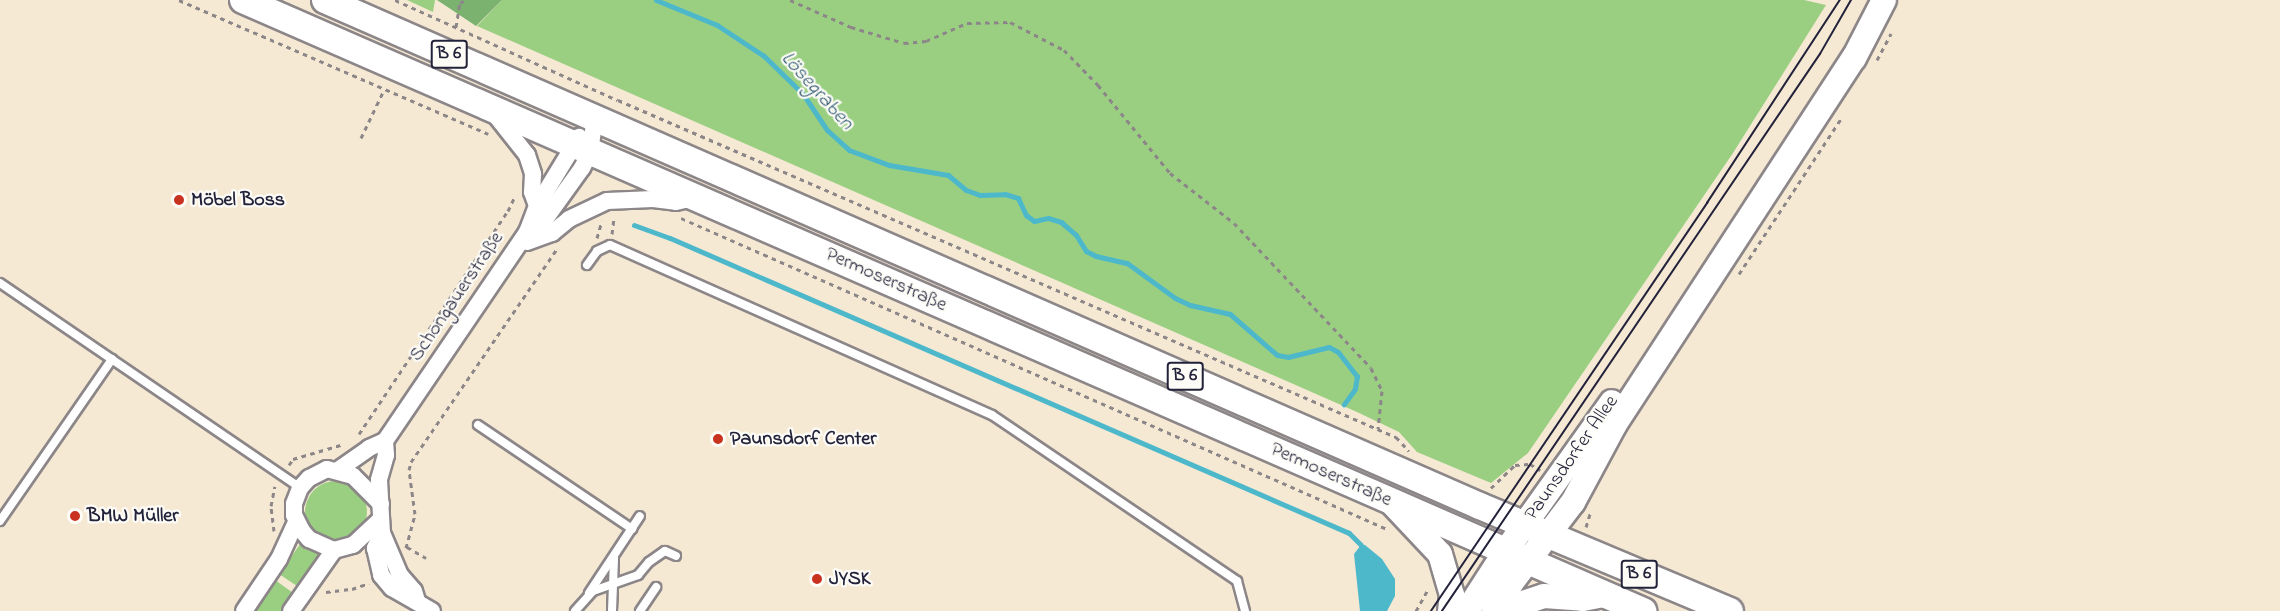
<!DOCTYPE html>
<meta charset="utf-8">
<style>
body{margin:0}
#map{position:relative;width:2280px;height:611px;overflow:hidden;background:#f5e9d4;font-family:"Indie Flower",sans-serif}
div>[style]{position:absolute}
.green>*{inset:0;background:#9acf81}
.round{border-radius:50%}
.forest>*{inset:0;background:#7bb26f}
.water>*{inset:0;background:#4eb8cb}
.stream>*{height:5px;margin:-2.5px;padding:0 2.5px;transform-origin:2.5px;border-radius:2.5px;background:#4eb8cb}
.path>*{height:3px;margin-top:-1.5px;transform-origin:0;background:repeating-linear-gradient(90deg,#8c8688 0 4.5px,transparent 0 9px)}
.roads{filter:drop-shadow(2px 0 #8c8688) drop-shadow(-2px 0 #8c8688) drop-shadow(0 2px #8c8688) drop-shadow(0 -2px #8c8688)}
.service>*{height:8px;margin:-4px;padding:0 4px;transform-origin:4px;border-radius:4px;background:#fff}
.minor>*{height:16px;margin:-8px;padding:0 8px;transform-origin:8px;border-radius:8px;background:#fff}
.secondary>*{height:24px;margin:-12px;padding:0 12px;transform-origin:12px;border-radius:12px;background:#fff}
.primary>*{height:26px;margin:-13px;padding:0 13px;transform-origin:13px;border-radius:13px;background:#fff}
.tram>*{height:1.5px;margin:-0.75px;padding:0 0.75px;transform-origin:0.75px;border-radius:0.75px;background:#22223b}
.dots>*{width:16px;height:16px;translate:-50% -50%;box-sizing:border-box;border:3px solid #fdfcf7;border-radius:50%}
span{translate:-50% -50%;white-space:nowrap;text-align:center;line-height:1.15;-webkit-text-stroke:4.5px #fdfcf7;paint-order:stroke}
.shield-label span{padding:2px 4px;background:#fdfcf7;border:2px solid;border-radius:4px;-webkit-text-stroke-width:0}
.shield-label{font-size:18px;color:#22223b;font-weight:700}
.poi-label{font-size:20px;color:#22223b;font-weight:700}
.left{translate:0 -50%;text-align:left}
.street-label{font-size:20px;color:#22223b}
.water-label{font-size:21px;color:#345e75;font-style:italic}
</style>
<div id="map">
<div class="green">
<div style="clip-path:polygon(407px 0,435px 0,433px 12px)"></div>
<div style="clip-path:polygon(502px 0,1804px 0,1826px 5px,1733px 153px,1528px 453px,1491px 483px,1417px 452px,1399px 432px,1357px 412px,477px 26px)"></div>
<div class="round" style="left:305px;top:481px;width:62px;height:62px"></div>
<div style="clip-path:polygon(303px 540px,322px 554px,300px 588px,279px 574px)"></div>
<div style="clip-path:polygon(275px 580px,296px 595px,285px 611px,254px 611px)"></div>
</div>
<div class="forest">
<div style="clip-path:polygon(437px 0,502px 0,476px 26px)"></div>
</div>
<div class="water">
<div style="clip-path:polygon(1361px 545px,1365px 545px,1382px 559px,1395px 579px,1395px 596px,1387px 611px,1360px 611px,1354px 554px)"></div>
</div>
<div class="stream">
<div style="left:656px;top:0;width:66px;rotate:22.3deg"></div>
<div style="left:717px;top:25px;width:56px;rotate:33.4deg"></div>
<div style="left:764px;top:56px;width:54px;rotate:44.3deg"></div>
<div style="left:803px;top:94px;width:43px;rotate:56.3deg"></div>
<div style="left:827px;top:130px;width:30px;rotate:42deg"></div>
<div style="left:849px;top:150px;width:43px;rotate:20.6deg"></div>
<div style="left:889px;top:165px;width:60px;rotate:9.6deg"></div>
<div style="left:948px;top:175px;width:23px;rotate:40deg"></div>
<div style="left:966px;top:190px;width:15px;rotate:20deg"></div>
<div style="left:980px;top:195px;width:25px;rotate:-2deg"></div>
<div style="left:1005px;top:194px;width:14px;rotate:17deg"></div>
<div style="left:1018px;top:198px;width:19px;rotate:65deg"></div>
<div style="left:1026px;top:215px;width:10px;rotate:37deg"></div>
<div style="left:1034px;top:221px;width:14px;rotate:-12deg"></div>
<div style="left:1048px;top:218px;width:14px;rotate:17deg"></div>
<div style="left:1061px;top:222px;width:20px;rotate:41deg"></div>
<div style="left:1076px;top:235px;width:19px;rotate:58deg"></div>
<div style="left:1086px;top:251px;width:11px;rotate:27deg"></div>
<div style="left:1096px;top:256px;width:32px;rotate:13deg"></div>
<div style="left:1127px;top:263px;width:59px;rotate:36.1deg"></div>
<div style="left:1175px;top:298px;width:17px;rotate:25deg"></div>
<div style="left:1190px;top:305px;width:41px;rotate:12.7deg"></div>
<div style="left:1230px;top:314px;width:62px;rotate:41.1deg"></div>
<div style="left:1277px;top:355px;width:11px;rotate:10deg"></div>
<div style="left:1288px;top:357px;width:42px;rotate:-13.7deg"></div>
<div style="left:1329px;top:347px;width:10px;rotate:29deg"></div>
<div style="left:1338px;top:352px;width:31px;rotate:52deg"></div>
<div style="left:1357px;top:376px;width:13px;rotate:99deg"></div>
<div style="left:1355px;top:389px;width:19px;rotate:126deg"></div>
<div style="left:634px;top:225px;width:38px;rotate:20deg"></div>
<div style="left:670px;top:238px;width:740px;rotate:23.48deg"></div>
<div style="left:1349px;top:533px;width:17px;rotate:45deg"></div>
</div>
<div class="path">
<div style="left:179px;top:0;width:337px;rotate:23.4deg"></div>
<div style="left:395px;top:0;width:244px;rotate:24.2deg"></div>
<div style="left:618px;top:100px;width:848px;rotate:23.42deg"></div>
<div style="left:1396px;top:437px;width:19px;rotate:47deg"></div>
<div style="left:790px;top:0;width:67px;rotate:23.9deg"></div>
<div style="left:851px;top:27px;width:55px;rotate:16.8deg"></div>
<div style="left:904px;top:43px;width:22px;rotate:-5deg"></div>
<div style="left:926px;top:41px;width:45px;rotate:-23.7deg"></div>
<div style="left:967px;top:23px;width:43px;rotate:-1.3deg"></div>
<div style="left:1010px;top:22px;width:61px;rotate:27.4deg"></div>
<div style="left:1064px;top:50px;width:49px;rotate:45.8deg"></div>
<div style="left:1098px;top:85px;width:114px;rotate:50.7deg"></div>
<div style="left:1170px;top:173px;width:81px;rotate:38deg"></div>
<div style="left:1234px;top:223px;width:199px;rotate:46.6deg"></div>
<div style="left:1371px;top:368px;width:25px;rotate:64deg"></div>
<div style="left:1382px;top:391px;width:38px;rotate:96deg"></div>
<div style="left:456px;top:27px;width:24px;rotate:-81deg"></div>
<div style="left:460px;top:3px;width:6px;rotate:-31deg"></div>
<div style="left:1877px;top:60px;width:30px;rotate:-62deg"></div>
<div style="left:361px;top:138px;width:53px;rotate:-64.4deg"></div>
<div style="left:681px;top:218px;width:771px;rotate:23.77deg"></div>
<div style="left:612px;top:234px;width:17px;rotate:-83deg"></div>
<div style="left:597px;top:238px;width:18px;rotate:-74deg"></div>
<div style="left:1739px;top:274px;width:188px;rotate:-56.7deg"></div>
<div style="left:359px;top:434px;width:268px;rotate:-56.3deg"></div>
<div style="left:508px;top:211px;width:17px;rotate:-65deg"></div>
<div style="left:289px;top:465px;width:7px;rotate:-56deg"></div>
<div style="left:293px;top:459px;width:53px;rotate:-16.4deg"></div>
<div style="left:1491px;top:488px;width:33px;rotate:-44deg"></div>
<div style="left:1515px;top:465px;width:15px;rotate:-4deg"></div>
<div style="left:1530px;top:464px;width:12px;rotate:31deg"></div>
<div style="left:1586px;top:527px;width:14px;rotate:-73deg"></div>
<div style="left:274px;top:531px;width:25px;rotate:-97deg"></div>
<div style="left:271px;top:506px;width:20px;rotate:-79deg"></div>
<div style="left:407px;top:547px;width:22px;rotate:30deg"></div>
<div style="left:406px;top:548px;width:35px;rotate:-75deg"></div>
<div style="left:415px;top:514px;width:44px;rotate:-97.8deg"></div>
<div style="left:409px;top:470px;width:8px;rotate:-76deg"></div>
<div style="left:411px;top:462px;width:257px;rotate:-55.6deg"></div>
<div style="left:326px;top:592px;width:26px;rotate:-7deg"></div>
<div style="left:352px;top:589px;width:18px;rotate:-19deg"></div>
<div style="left:1416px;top:611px;width:25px;rotate:-61deg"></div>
</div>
<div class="roads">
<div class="service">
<div style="left:587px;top:265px;width:17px;rotate:-54deg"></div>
<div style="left:597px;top:251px;width:14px;rotate:-25deg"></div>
<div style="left:610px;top:245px;width:418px;rotate:24deg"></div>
<div style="left:992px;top:415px;width:296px;rotate:34.1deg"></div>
<div style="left:1237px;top:581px;width:31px;rotate:75deg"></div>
<div style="left:0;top:283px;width:363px;rotate:34.3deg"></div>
<div style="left:478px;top:425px;width:186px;rotate:34deg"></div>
<div style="left:0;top:521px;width:197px;rotate:-55.3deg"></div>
<div style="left:589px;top:593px;width:92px;rotate:-56.5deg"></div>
<div style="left:575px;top:611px;width:27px;rotate:-48deg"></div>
<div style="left:593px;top:591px;width:48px;rotate:-19.6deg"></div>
<div style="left:638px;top:575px;width:17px;rotate:-50deg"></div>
<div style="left:649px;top:562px;width:19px;rotate:-35deg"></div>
<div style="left:665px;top:551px;width:12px;rotate:24deg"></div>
<div style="left:612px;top:611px;width:53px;rotate:-87.8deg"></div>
<div style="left:640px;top:611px;width:29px;rotate:-56deg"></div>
</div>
<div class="minor">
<div style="left:493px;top:112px;width:55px;rotate:51.7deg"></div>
<div style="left:527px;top:155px;width:20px;rotate:72deg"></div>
<div style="left:533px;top:174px;width:18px;rotate:93deg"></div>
<div style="left:532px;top:192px;width:15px;rotate:70deg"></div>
<div style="left:527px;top:232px;width:28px;rotate:-69deg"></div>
<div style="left:537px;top:206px;width:81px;rotate:-58.7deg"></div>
<div style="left:527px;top:242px;width:27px;rotate:-20deg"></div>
<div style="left:552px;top:233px;width:22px;rotate:-39deg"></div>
<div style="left:569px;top:219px;width:42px;rotate:-25.3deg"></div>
<div style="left:607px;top:201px;width:46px;rotate:-2.5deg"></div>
<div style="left:653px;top:199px;width:23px;rotate:7deg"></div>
<div style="left:676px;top:202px;width:18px;rotate:-13deg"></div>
<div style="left:385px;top:441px;width:14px;rotate:86deg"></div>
<div style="left:386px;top:455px;width:26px;rotate:106deg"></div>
<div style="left:379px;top:480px;width:53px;rotate:86.8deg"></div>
<div style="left:382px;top:533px;width:46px;rotate:66.8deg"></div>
<div style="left:400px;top:575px;width:21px;rotate:49deg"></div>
<div style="left:414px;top:591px;width:10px;rotate:73deg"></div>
<div style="left:338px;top:470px;width:38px;rotate:-35deg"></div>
<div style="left:369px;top:448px;width:17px;rotate:-24deg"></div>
<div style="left:385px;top:441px;width:253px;rotate:-55.8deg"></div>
<div style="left:527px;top:232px;width:16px;rotate:-27deg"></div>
<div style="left:541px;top:225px;width:70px;rotate:-54.3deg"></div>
<div style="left:582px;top:168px;width:18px;rotate:-63deg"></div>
<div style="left:590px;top:152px;width:34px;rotate:-82deg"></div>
<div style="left:381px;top:504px;width:40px;rotate:-135deg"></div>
<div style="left:353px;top:476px;width:27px;rotate:-165deg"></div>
<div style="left:327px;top:469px;width:20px;rotate:153deg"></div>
<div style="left:309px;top:478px;width:13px;rotate:132deg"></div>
<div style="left:300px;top:488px;width:17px;rotate:111deg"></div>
<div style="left:294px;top:504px;width:11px;rotate:90deg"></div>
<div style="left:294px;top:515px;width:18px;rotate:63deg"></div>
<div style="left:302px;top:531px;width:11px;rotate:49deg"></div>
<div style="left:309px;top:539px;width:27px;rotate:24deg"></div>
<div style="left:334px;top:550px;width:20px;rotate:-15deg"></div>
<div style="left:353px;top:545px;width:38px;rotate:-43deg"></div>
<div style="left:382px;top:533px;width:17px;rotate:115deg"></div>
<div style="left:375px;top:548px;width:28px;rotate:77deg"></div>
<div style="left:381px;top:575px;width:17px;rotate:50deg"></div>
<div style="left:392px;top:588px;width:46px;rotate:29.9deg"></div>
<div style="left:244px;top:611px;width:63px;rotate:-56.1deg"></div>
<div style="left:279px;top:559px;width:41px;rotate:-65.3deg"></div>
<div style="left:291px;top:611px;width:75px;rotate:-54.8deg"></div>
</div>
<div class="secondary">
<div style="left:1391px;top:502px;width:71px;rotate:46.7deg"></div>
<div style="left:1440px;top:554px;width:43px;rotate:73.7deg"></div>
<div style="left:1452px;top:595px;width:16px;rotate:97deg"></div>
<div style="left:1467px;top:611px;width:70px;rotate:-57.2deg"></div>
<div style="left:1505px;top:552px;width:184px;rotate:-54.5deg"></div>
<div style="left:1494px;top:611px;width:39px;rotate:-58deg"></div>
<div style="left:1515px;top:578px;width:96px;rotate:-52.7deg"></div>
<div style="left:1573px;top:502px;width:89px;rotate:-61.7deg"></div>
<div style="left:1615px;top:424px;width:437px;rotate:-56.9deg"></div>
<div style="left:1854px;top:58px;width:65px;rotate:-62.7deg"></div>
<div style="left:1499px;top:611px;width:47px;rotate:-18.4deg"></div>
<div style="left:1544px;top:596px;width:39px;rotate:4deg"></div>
<div style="left:1583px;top:599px;width:21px;rotate:-11deg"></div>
</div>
<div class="primary">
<div style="left:243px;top:0;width:1528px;rotate:23.58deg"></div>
<div style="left:325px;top:0;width:1261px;rotate:23.66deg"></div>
<div style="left:1480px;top:506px;width:271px;rotate:22.8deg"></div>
</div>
</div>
<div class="tram">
<div style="left:1431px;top:611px;width:493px;rotate:-55.9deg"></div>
<div style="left:1707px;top:203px;width:243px;rotate:-56.8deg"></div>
<div style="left:1442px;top:611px;width:673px;rotate:-55.84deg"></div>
<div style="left:1820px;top:54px;width:62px;rotate:-60.1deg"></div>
</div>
<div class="dots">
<div style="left:179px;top:200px;background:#c8321e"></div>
<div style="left:718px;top:439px;background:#c8321e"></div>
<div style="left:75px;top:516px;background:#c8321e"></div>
<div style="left:817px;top:579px;background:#c8321e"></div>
</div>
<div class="shield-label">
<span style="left:449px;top:54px">B 6</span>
<span style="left:1185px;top:376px">B 6</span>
<span style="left:1639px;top:574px">B 6</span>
</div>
<div class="poi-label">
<span class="left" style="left:191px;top:200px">Möbel Boss</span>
<span class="left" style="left:730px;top:439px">Paunsdorf Center</span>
<span class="left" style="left:87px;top:516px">BMW Müller</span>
<span class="left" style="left:829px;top:579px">JYSK</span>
</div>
<div class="street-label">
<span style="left:886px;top:280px;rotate:24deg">Permoserstraße</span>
<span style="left:457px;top:297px;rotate:-56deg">Schongauerstraße</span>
<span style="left:1572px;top:458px;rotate:-55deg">Paunsdorfer Allee</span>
<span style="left:1331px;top:475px;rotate:24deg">Permoserstraße</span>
</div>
<div class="water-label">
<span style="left:817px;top:91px;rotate:48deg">Lösegraben</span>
</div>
</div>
